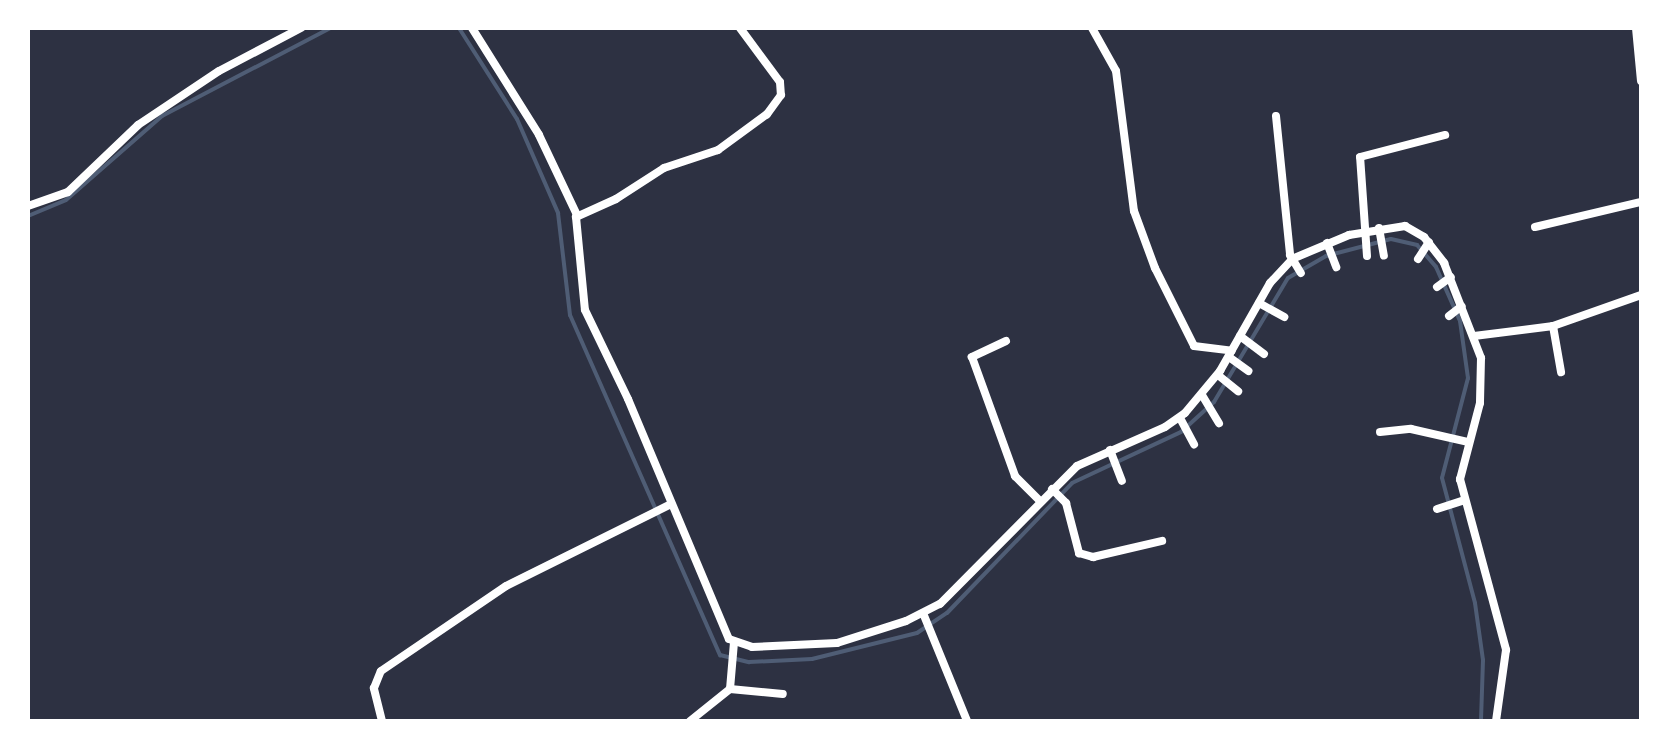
<!DOCTYPE html>
<style>
body{margin:0}
#map{position:relative;width:1669px;height:749px;overflow:hidden;background:#2d3142;font-family:Quicksand,sans-serif}
div>[style]{position:absolute}
.stream>*{height:4px;margin:-2px;padding:0 2px;transform-origin:2px;border-radius:2px;background:#4f5d75}
.minor>*{height:8px;margin:-4px;padding:0 4px;transform-origin:4px;border-radius:4px;background:#fff}
span{translate:-50% -50%;white-space:nowrap;text-align:center;line-height:1.15;-webkit-text-stroke:6px #fff;paint-order:stroke}
.frame{position:absolute;inset:0;border:30px solid #fff;pointer-events:none}
</style>
<div id="map">
<div class="stream">
<div style="left:459px;top:28px;width:108px;rotate:57.5deg"></div>
<div style="left:517px;top:119px;width:103px;rotate:66.4deg"></div>
<div style="left:558px;top:213px;width:103px;rotate:83.3deg"></div>
<div style="left:570px;top:315px;width:372px;rotate:66.2deg"></div>
<div style="left:720px;top:655px;width:30px;rotate:14deg"></div>
<div style="left:749px;top:662px;width:63px;rotate:-2.7deg"></div>
<div style="left:812px;top:659px;width:108px;rotate:-13.9deg"></div>
<div style="left:917px;top:633px;width:36px;rotate:-34deg"></div>
<div style="left:947px;top:613px;width:180px;rotate:-46.1deg"></div>
<div style="left:1072px;top:483px;width:120px;rotate:-25.1deg"></div>
<div style="left:1181px;top:432px;width:45px;rotate:-42.3deg"></div>
<div style="left:1214px;top:402px;width:144px;rotate:-59.2deg"></div>
<div style="left:1288px;top:278px;width:44px;rotate:-30.1deg"></div>
<div style="left:1326px;top:256px;width:67px;rotate:-14.7deg"></div>
<div style="left:1391px;top:239px;width:27px;rotate:13deg"></div>
<div style="left:1417px;top:245px;width:29px;rotate:49deg"></div>
<div style="left:1436px;top:267px;width:59px;rotate:66deg"></div>
<div style="left:1460px;top:321px;width:58px;rotate:82deg"></div>
<div style="left:1468px;top:378px;width:103px;rotate:104.6deg"></div>
<div style="left:1442px;top:478px;width:129px;rotate:75.2deg"></div>
<div style="left:1475px;top:603px;width:58px;rotate:82deg"></div>
<div style="left:1483px;top:660px;width:61px;rotate:91.9deg"></div>
<div style="left:28px;top:216px;width:41px;rotate:-22.8deg"></div>
<div style="left:66px;top:200px;width:128px;rotate:-41.2deg"></div>
<div style="left:162px;top:116px;width:190px;rotate:-27.6deg"></div>
</div>
<div class="minor">
<div style="left:472px;top:28px;width:126px;rotate:57.9deg"></div>
<div style="left:539px;top:135px;width:89px;rotate:64.6deg"></div>
<div style="left:740px;top:28px;width:67px;rotate:53.5deg"></div>
<div style="left:780px;top:82px;width:13px;rotate:86deg"></div>
<div style="left:781px;top:95px;width:24px;rotate:126deg"></div>
<div style="left:767px;top:114px;width:61px;rotate:143.7deg"></div>
<div style="left:718px;top:150px;width:57px;rotate:161.6deg"></div>
<div style="left:664px;top:168px;width:57px;rotate:147.1deg"></div>
<div style="left:616px;top:199px;width:44px;rotate:155.8deg"></div>
<div style="left:576px;top:217px;width:93px;rotate:84.5deg"></div>
<div style="left:585px;top:310px;width:99px;rotate:64.2deg"></div>
<div style="left:628px;top:399px;width:260px;rotate:67.2deg"></div>
<div style="left:729px;top:639px;width:24px;rotate:19deg"></div>
<div style="left:752px;top:647px;width:85px;rotate:-2.7deg"></div>
<div style="left:837px;top:643px;width:72px;rotate:-17.7deg"></div>
<div style="left:906px;top:621px;width:38px;rotate:-27deg"></div>
<div style="left:940px;top:604px;width:194px;rotate:-45.2deg"></div>
<div style="left:1077px;top:466px;width:96px;rotate:-23.9deg"></div>
<div style="left:1165px;top:427px;width:24px;rotate:-35deg"></div>
<div style="left:1185px;top:413px;width:55px;rotate:-50.2deg"></div>
<div style="left:1220px;top:371px;width:101px;rotate:-60.4deg"></div>
<div style="left:1270px;top:283px;width:33px;rotate:-47deg"></div>
<div style="left:1292px;top:259px;width:62px;rotate:-22.8deg"></div>
<div style="left:1349px;top:235px;width:57px;rotate:-9.1deg"></div>
<div style="left:1405px;top:226px;width:22px;rotate:30deg"></div>
<div style="left:1424px;top:237px;width:33px;rotate:52deg"></div>
<div style="left:1444px;top:263px;width:102px;rotate:68.7deg"></div>
<div style="left:1481px;top:358px;width:45px;rotate:91.3deg"></div>
<div style="left:1480px;top:403px;width:79px;rotate:104.7deg"></div>
<div style="left:1460px;top:479px;width:177px;rotate:74.9deg"></div>
<div style="left:1506px;top:650px;width:72px;rotate:98deg"></div>
<div style="left:1092px;top:28px;width:49px;rotate:60.8deg"></div>
<div style="left:1116px;top:71px;width:141px;rotate:82.7deg"></div>
<div style="left:1134px;top:211px;width:61px;rotate:69.8deg"></div>
<div style="left:1155px;top:268px;width:87px;rotate:63.4deg"></div>
<div style="left:1194px;top:346px;width:38px;rotate:7deg"></div>
<div style="left:1636px;top:28px;width:53px;rotate:84.6deg"></div>
<div style="left:1276px;top:116px;width:140px;rotate:84.2deg"></div>
<div style="left:1290px;top:255px;width:21px;rotate:59deg"></div>
<div style="left:28px;top:206px;width:42px;rotate:-19.3deg"></div>
<div style="left:68px;top:192px;width:97px;rotate:-43.7deg"></div>
<div style="left:138px;top:125px;width:97px;rotate:-33.7deg"></div>
<div style="left:219px;top:71px;width:93px;rotate:-27.7deg"></div>
<div style="left:1535px;top:227px;width:109px;rotate:-13.3deg"></div>
<div style="left:1379px;top:228px;width:28px;rotate:80deg"></div>
<div style="left:1327px;top:243px;width:26px;rotate:69deg"></div>
<div style="left:1367px;top:256px;width:99px;rotate:-94deg"></div>
<div style="left:1360px;top:157px;width:88px;rotate:-14.5deg"></div>
<div style="left:1418px;top:259px;width:20px;rotate:-57deg"></div>
<div style="left:1437px;top:287px;width:17px;rotate:-36deg"></div>
<div style="left:1259px;top:303px;width:29px;rotate:29deg"></div>
<div style="left:1449px;top:316px;width:16px;rotate:-38deg"></div>
<div style="left:1553px;top:326px;width:47px;rotate:80.1deg"></div>
<div style="left:1240px;top:336px;width:30px;rotate:37deg"></div>
<div style="left:1474px;top:336px;width:80px;rotate:-7.2deg"></div>
<div style="left:1553px;top:326px;width:93px;rotate:-19.4deg"></div>
<div style="left:1006px;top:341px;width:38px;rotate:155deg"></div>
<div style="left:972px;top:357px;width:127px;rotate:70.1deg"></div>
<div style="left:1015px;top:476px;width:35px;rotate:45deg"></div>
<div style="left:1229px;top:357px;width:24px;rotate:36deg"></div>
<div style="left:1218px;top:375px;width:26px;rotate:39deg"></div>
<div style="left:1202px;top:395px;width:33px;rotate:59deg"></div>
<div style="left:1180px;top:418px;width:30px;rotate:62deg"></div>
<div style="left:1380px;top:432px;width:31px;rotate:-6deg"></div>
<div style="left:1411px;top:429px;width:58px;rotate:12.8deg"></div>
<div style="left:1110px;top:450px;width:33px;rotate:69deg"></div>
<div style="left:1052px;top:489px;width:20px;rotate:45deg"></div>
<div style="left:1066px;top:503px;width:52px;rotate:75.4deg"></div>
<div style="left:1079px;top:553px;width:15px;rotate:16deg"></div>
<div style="left:1093px;top:557px;width:71px;rotate:-13.1deg"></div>
<div style="left:1437px;top:509px;width:28px;rotate:-18deg"></div>
<div style="left:923px;top:613px;width:117px;rotate:67.8deg"></div>
<div style="left:730px;top:689px;width:53px;rotate:5.4deg"></div>
<div style="left:382px;top:721px;width:34px;rotate:-104deg"></div>
<div style="left:374px;top:688px;width:18px;rotate:-68deg"></div>
<div style="left:381px;top:671px;width:151px;rotate:-34.2deg"></div>
<div style="left:506px;top:586px;width:184px;rotate:-26.4deg"></div>
<div style="left:690px;top:721px;width:51px;rotate:-38.7deg"></div>
<div style="left:730px;top:689px;width:47px;rotate:-85.1deg"></div>
</div>
<div class="frame"></div>
</div>
